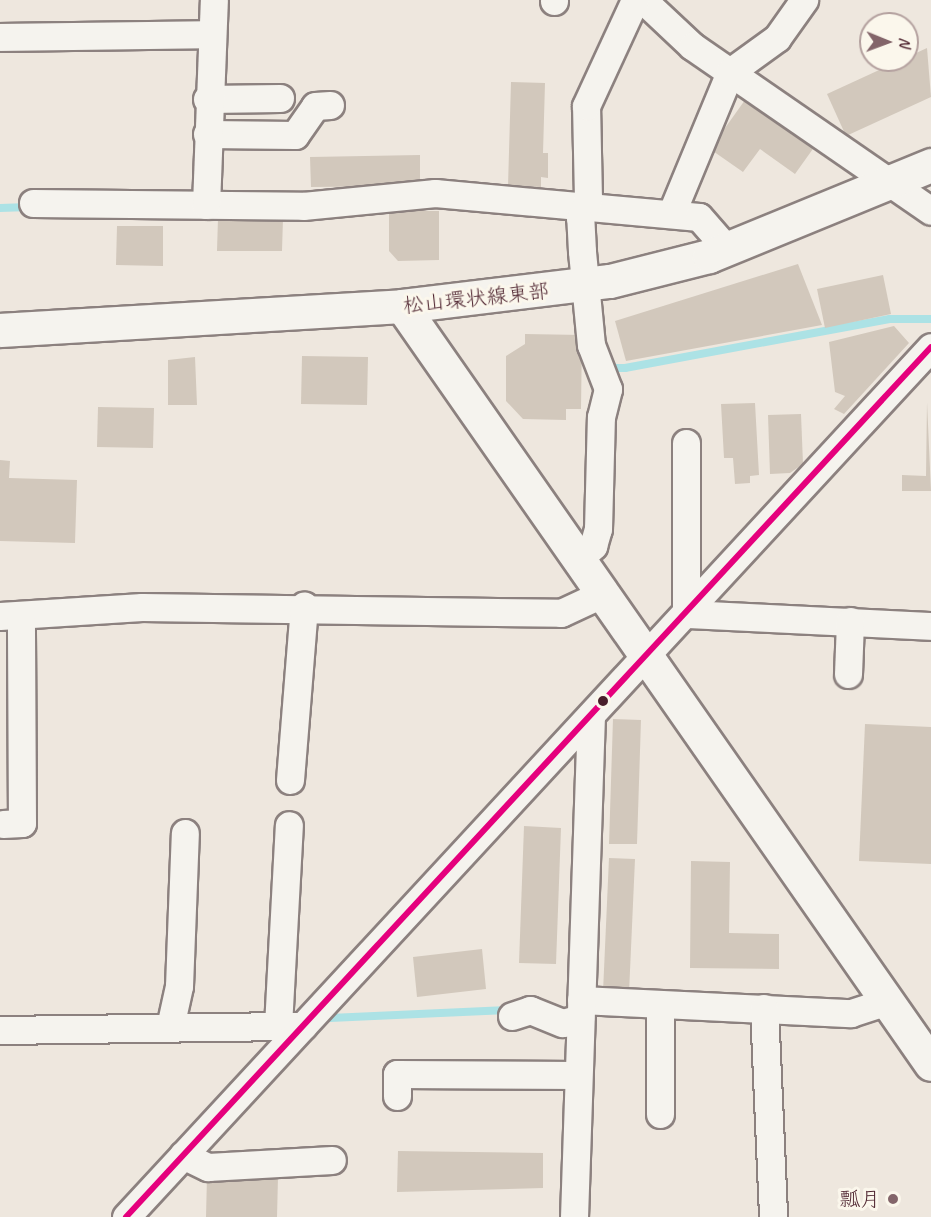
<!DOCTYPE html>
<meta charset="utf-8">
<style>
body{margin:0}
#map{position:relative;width:931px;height:1217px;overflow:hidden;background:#eee7de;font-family:Caveat,"Klee One",sans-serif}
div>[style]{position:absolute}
.stream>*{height:8px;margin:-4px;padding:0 4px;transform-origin:4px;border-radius:4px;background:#ace2e5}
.building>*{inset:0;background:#d2c8bc}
.roads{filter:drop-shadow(2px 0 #8c817f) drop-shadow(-2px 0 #8c817f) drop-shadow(0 2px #8c817f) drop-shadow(0 -2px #8c817f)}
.minor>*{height:27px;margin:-13.5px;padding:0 13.5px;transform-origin:13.5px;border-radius:13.5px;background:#f5f3ee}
.tertiary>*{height:33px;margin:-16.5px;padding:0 16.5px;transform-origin:16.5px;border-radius:16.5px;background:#f5f3ee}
.bus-1>*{height:6px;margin:-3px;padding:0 3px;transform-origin:3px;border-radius:3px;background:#e5007d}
.dots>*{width:16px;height:16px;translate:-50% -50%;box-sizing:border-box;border:3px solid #fbf7ec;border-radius:50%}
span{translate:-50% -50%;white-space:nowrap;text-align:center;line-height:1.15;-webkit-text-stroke:6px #fbf7ec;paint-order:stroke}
.street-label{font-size:21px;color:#4a1f2b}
.poi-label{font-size:21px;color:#4a1f2b}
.right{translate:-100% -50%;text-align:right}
.north{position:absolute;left:859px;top:12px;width:60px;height:60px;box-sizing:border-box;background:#fbf7ec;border:2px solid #b4a19f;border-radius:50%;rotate:91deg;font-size:16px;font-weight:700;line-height:24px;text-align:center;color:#4a1f2b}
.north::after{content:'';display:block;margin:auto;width:21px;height:27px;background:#83656a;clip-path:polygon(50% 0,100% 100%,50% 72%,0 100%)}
</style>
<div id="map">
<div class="stream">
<div style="left:0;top:208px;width:29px;rotate:-2deg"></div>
<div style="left:608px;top:360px;width:10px;rotate:53deg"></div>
<div style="left:614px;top:368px;width:11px"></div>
<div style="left:625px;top:368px;width:269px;rotate:-10.5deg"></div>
<div style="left:890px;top:319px;width:41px"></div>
<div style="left:330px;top:1018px;width:178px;rotate:-2.6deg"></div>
</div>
<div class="building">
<div style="clip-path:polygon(927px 48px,931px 97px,846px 136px,827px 94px)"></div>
<div style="clip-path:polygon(511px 82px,545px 83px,543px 153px,548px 153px,548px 178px,541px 177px,541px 187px,508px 186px)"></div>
<div style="clip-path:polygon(750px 93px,820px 139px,795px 174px,760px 149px,743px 172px,710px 149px)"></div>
<div style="clip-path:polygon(420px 155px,420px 186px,311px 187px,310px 157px)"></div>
<div style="clip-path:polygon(389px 211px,439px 211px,439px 260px,398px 261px,389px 251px)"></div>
<div style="clip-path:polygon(218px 218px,283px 218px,282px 251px,217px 251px)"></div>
<div style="clip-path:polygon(117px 226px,163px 226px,163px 266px,116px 265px)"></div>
<div style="clip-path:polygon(798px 264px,822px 325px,626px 361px,615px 321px)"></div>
<div style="clip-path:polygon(883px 275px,891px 314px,825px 328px,817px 289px)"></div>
<div style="clip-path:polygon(894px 326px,909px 343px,844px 414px,834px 409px,845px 396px,835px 392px,829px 342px)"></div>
<div style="clip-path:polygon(525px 334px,582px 335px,581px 409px,566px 409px,566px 420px,523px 419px,506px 401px,506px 356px,525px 344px)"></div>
<div style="clip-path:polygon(302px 356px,368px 357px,367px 405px,301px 404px)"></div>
<div style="clip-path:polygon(195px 357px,197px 405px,168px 405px,168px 360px)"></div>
<div style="clip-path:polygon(927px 402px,931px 491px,902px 491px,902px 475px,926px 476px)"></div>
<div style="clip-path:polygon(755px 403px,759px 475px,750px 476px,750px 483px,735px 484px,733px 458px,724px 458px,721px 404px)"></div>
<div style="clip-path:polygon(98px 407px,154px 408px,153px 448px,97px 447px)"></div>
<div style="clip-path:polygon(801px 414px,803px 464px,790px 473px,770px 474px,768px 415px)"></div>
<div style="clip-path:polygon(0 460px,10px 461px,9px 478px,77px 480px,75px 543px,0 541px)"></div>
<div style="clip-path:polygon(613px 719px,641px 720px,637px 844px,609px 844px)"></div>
<div style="clip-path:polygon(865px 724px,931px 727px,931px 864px,859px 861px)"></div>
<div style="clip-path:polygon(524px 826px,561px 828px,556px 964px,519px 963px)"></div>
<div style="clip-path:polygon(609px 858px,635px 859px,629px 993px,603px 992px)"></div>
<div style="clip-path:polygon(691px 861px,730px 862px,729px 933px,779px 934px,779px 969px,690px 968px)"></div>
<div style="clip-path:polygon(482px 949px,486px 989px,417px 997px,413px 957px)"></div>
<div style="clip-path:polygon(398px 1151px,543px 1153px,543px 1188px,397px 1192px)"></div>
<div style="clip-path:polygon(207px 1176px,278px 1177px,277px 1217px,206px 1217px)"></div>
</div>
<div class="roads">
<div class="minor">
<div style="left:643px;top:0;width:67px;rotate:43.2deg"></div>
<div style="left:692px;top:46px;width:290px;rotate:34.6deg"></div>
<div style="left:554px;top:1px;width:1px;rotate:-90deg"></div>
<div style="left:0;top:37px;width:210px;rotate:-0.8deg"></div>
<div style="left:207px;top:99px;width:73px;rotate:-0.8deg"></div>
<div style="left:207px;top:134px;width:88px;rotate:0.7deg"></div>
<div style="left:295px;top:135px;width:35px;rotate:-55deg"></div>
<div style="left:315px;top:106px;width:15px;rotate:-4deg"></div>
<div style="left:33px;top:203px;width:270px;rotate:0.6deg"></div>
<div style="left:303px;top:206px;width:133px;rotate:-5.6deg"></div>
<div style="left:435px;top:193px;width:265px;rotate:5.2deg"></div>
<div style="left:699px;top:217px;width:43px;rotate:48.8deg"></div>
<div style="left:206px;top:205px;width:205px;rotate:-87.8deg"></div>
<div style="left:672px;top:212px;width:152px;rotate:-67.5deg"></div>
<div style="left:730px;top:72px;width:58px;rotate:-35.9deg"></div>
<div style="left:777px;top:38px;width:47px;rotate:-54.6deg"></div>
<div style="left:686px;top:443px;width:171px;rotate:90deg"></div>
<div style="left:686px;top:614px;width:245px;rotate:2.8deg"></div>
<div style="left:578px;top:560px;width:21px;rotate:-43deg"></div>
<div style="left:593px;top:546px;width:18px;rotate:-74deg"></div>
<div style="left:598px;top:529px;width:112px;rotate:-88.5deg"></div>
<div style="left:601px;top:417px;width:29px;rotate:-76deg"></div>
<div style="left:608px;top:389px;width:47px;rotate:-111.1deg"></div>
<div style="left:591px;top:345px;width:94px;rotate:-95.5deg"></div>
<div style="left:582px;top:251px;width:33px;rotate:-93deg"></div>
<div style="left:580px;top:218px;width:21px;rotate:-67deg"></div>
<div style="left:588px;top:199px;width:93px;rotate:-91.2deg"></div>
<div style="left:586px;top:106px;width:117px;rotate:-65.2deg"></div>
<div style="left:0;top:616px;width:142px;rotate:-3.6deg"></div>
<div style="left:142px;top:607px;width:419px;rotate:0.8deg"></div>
<div style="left:561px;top:613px;width:45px;rotate:-24.9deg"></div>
<div style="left:848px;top:674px;width:53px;rotate:-87.8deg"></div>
<div style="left:290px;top:780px;width:175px;rotate:-85.4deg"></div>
<div style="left:3px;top:824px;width:19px;rotate:-3deg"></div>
<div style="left:22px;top:823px;width:207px;rotate:-90.3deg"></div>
<div style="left:581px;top:1000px;width:270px;rotate:2.8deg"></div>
<div style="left:851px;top:1013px;width:38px;rotate:-18deg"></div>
<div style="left:660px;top:1004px;width:110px;rotate:90deg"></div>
<div style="left:764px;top:1008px;width:209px;rotate:87.5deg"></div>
<div style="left:512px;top:1016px;width:19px;rotate:-18deg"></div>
<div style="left:530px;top:1010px;width:35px;rotate:22deg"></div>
<div style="left:563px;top:1023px;width:18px;rotate:-16deg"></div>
<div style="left:278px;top:1026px;width:201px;rotate:-86.9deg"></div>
<div style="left:170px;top:1027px;width:42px;rotate:-77.6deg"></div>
<div style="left:179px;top:986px;width:153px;rotate:-87.8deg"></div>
<div style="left:0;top:1030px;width:303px;rotate:-0.8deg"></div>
<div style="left:397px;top:1096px;width:22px;rotate:-90deg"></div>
<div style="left:397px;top:1074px;width:181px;rotate:0.3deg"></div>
<div style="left:183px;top:1155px;width:28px;rotate:26deg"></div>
<div style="left:208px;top:1167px;width:124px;rotate:-3.2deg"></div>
<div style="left:126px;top:1217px;width:1185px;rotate:-47.22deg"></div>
<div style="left:574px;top:1217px;width:502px;rotate:-88.06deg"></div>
</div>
<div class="tertiary">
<div style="left:402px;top:306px;width:924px;rotate:55.09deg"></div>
<div style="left:0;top:330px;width:403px;rotate:-3.4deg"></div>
<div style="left:402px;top:306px;width:209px;rotate:-6.9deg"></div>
<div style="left:610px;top:281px;width:102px;rotate:-14.2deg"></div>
<div style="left:709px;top:256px;width:240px;rotate:-22.3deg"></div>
</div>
</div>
<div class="bus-1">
<div style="left:126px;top:1217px;width:1185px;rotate:-47.22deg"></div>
</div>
<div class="dots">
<div style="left:603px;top:701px;background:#4a1f2b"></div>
<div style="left:893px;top:1199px;background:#83656a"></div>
</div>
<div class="street-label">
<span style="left:476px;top:298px;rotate:-6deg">松山環状線東部</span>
</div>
<div class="poi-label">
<span class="right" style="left:881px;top:1199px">瓢月</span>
</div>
<div class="north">N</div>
</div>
